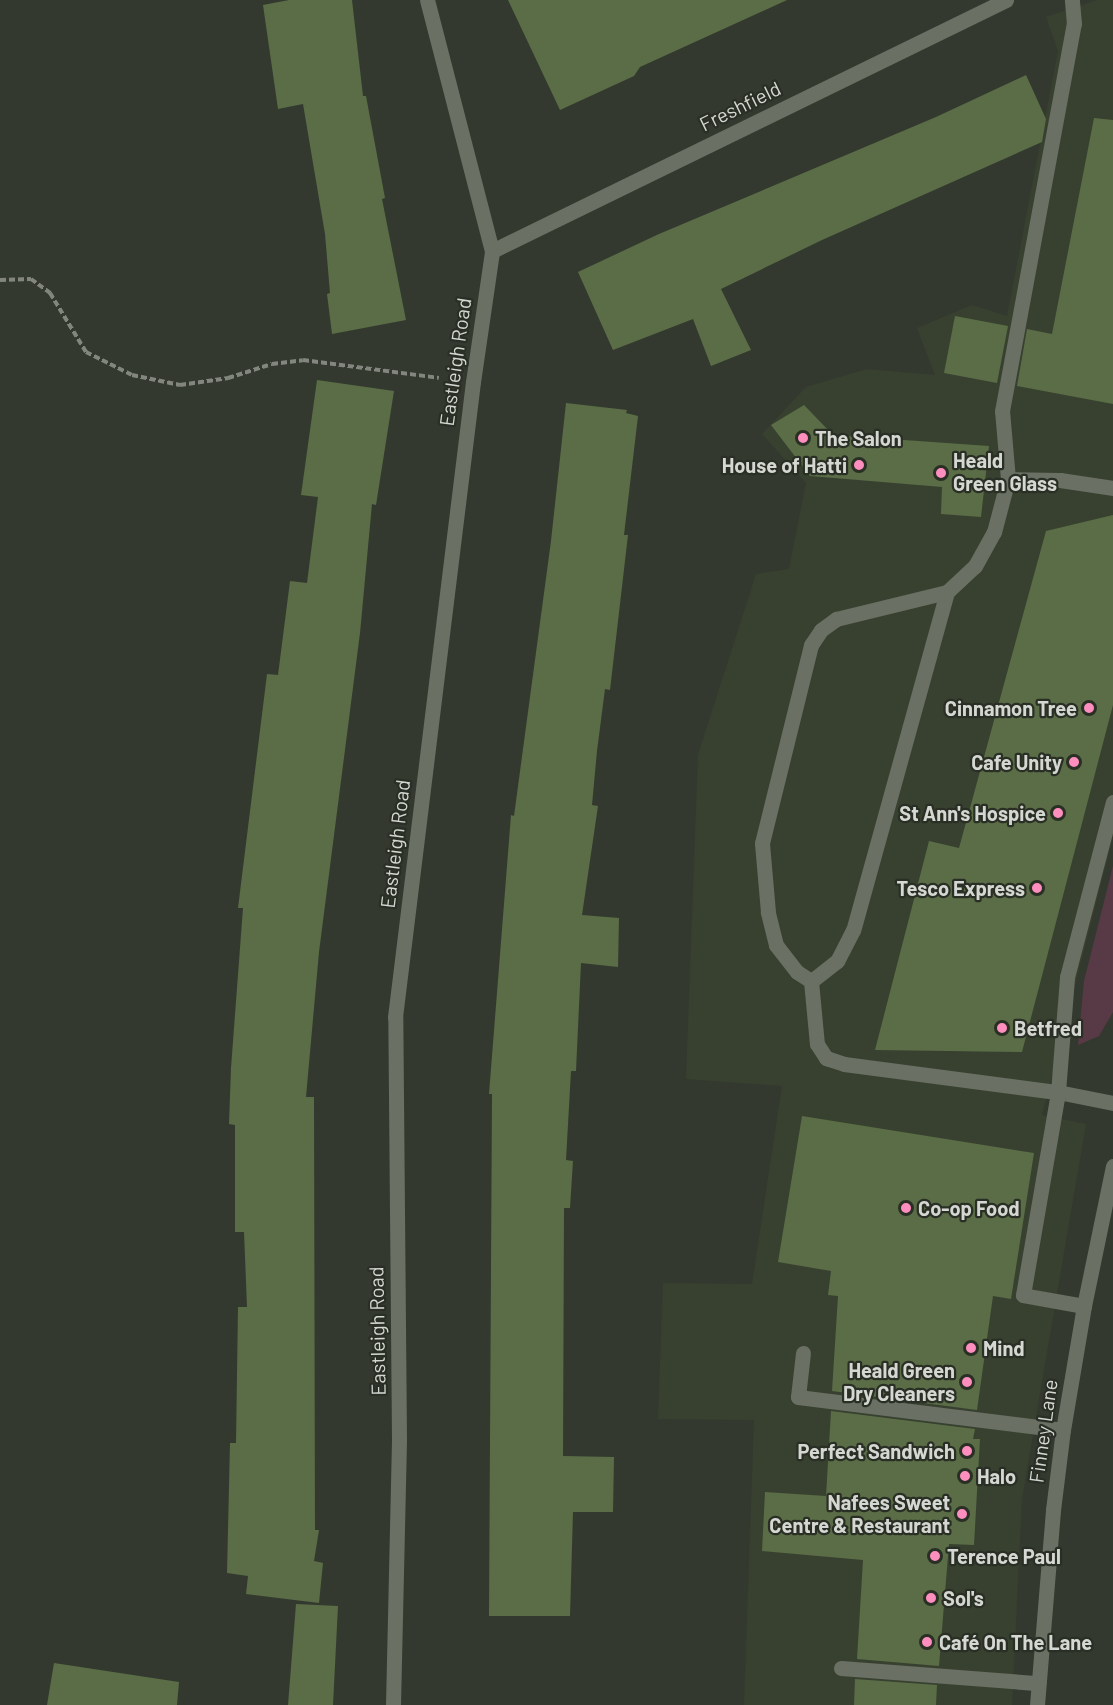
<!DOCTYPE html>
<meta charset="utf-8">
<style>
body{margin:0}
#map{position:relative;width:1113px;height:1705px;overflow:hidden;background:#34392f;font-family:Barlow,sans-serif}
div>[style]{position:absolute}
.built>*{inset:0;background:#384130}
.green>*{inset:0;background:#583a46}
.building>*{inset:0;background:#5a6d46}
.path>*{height:4px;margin-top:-2px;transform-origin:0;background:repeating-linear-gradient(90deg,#82867e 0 6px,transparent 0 9px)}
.lane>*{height:15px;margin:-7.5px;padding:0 7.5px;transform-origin:7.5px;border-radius:7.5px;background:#6a7064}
.street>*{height:15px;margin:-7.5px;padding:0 7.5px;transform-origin:7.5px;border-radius:7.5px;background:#6a7064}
.secondary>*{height:15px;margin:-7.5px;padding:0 7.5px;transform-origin:7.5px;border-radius:7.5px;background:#6a7064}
.dots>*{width:16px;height:16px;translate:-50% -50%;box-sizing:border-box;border:3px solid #2a2f25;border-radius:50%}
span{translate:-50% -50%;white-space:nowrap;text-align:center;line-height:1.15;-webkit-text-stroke:4.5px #2a2f25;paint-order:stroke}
.street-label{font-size:20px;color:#d5d8d2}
.poi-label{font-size:20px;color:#d5d8d2;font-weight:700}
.left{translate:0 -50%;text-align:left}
.right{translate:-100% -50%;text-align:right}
</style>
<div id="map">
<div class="built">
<div style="clip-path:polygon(1097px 0,1113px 0,1113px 837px,1042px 1115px,1086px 1124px,1022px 1499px,1012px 1705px,744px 1705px,754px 1420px,658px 1419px,663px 1283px,752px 1284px,782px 1086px,686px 1079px,698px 755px,756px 574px,789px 569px,806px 483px,762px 434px,806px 387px,867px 369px,935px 375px,917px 328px,972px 305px,1007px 316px,1058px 51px,1046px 17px)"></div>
</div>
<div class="green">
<div style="clip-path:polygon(1113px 866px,1113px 1012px,1099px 1036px,1078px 1045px,1084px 981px)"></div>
</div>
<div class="building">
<div style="clip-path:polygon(289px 0,352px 0,363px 96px,366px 96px,385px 198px,382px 199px,406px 320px,332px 334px,327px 294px,330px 293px,325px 234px,303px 104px,278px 109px,263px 5px)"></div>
<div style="clip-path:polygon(508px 0,787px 0,640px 67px,634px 76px,560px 110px)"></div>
<div style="clip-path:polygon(1026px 75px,1046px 119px,1042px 142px,822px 240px,721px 289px,751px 350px,711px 366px,693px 319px,613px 350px,578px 272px,659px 234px,936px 117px)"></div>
<div style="clip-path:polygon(1094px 118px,1113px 120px,1113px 404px,1017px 386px,1027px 329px,1052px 334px)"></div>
<div style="clip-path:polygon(955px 316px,1008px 326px,997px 383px,944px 373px)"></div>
<div style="clip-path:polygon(317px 380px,394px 391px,376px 505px,372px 504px,360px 633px,319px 952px,306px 1097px,314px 1097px,315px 1530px,319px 1530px,314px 1561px,323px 1563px,319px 1603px,246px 1594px,248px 1576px,227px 1573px,230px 1443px,236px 1443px,238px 1307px,247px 1307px,244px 1232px,235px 1232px,235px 1125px,229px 1124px,231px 1068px,243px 908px,238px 908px,267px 674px,278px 675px,290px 581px,307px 583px,318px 497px,301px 495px)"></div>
<div style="clip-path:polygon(566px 403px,627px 410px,626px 413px,638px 416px,624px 535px,628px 535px,610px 690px,605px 689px,597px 751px,592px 805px,598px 806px,582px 915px,619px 918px,618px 967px,581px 963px,576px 1071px,571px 1071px,566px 1160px,573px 1161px,570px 1208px,564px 1208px,563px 1456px,614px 1457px,613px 1512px,573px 1512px,570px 1616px,489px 1616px,492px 1094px,489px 1094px,511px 815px,514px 816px,551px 541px)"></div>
<div style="clip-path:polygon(804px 405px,833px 435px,989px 446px,981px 517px,941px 514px,942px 487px,810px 476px,771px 425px)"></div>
<div style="clip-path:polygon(1113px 515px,1113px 705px,1022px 1052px,875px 1050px,929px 841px,959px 848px,1046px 531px)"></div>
<div style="clip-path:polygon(802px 1116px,1034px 1153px,1011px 1299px,993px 1296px,977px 1410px,832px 1391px,838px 1296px,828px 1295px,831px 1271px,778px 1262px)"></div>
<div style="clip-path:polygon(831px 1411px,975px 1429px,973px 1439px,980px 1439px,974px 1545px,949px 1544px,939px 1666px,857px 1659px,863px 1560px,762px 1551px,765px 1492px,826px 1496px)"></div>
<div style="clip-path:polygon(296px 1604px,338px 1606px,333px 1705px,288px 1705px)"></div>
<div style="clip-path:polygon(54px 1663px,179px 1682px,177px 1705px,47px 1705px)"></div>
<div style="clip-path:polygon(855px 1679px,937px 1685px,936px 1705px,854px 1705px)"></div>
</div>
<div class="path">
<div style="left:0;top:280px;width:31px;rotate:-2deg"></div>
<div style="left:31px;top:279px;width:24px;rotate:36deg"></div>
<div style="left:50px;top:293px;width:69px;rotate:58.6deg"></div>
<div style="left:86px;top:352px;width:51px;rotate:26.6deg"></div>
<div style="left:132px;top:375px;width:49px;rotate:11.8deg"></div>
<div style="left:180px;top:385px;width:49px;rotate:-8.3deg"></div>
<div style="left:228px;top:378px;width:46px;rotate:-17.7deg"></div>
<div style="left:272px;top:364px;width:31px;rotate:-7deg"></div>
<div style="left:303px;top:360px;width:137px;rotate:7.5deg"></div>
</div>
<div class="lane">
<div style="left:1008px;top:479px;width:52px;rotate:1.1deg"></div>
<div style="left:1060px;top:480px;width:54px;rotate:8.6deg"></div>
<div style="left:947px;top:592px;width:351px;rotate:105.5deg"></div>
<div style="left:853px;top:930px;width:35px;rotate:117deg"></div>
<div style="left:837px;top:961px;width:33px;rotate:142deg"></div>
<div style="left:811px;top:981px;width:17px;rotate:-147deg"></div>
<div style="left:797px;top:972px;width:34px;rotate:-128deg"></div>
<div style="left:776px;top:945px;width:34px;rotate:-104deg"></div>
<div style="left:768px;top:912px;width:69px;rotate:-95deg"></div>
<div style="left:762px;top:843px;width:204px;rotate:-76.1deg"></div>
<div style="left:811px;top:645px;width:18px;rotate:-56deg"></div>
<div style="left:821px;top:630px;width:19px;rotate:-36deg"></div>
<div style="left:836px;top:619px;width:114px;rotate:-13.7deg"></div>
<div style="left:947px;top:592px;width:38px;rotate:-43deg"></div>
<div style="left:975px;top:566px;width:39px;rotate:-61deg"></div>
<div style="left:994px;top:532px;width:55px;rotate:-75.2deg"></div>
<div style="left:1008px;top:479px;width:68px;rotate:-95deg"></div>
<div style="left:1002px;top:411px;width:394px;rotate:-79.5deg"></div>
<div style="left:1074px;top:24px;width:24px;rotate:-95deg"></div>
<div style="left:811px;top:981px;width:63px;rotate:84.6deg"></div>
<div style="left:817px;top:1044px;width:17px;rotate:57deg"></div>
<div style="left:826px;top:1058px;width:19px;rotate:18deg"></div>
<div style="left:844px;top:1064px;width:216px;rotate:7.5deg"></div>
<div style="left:1058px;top:1092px;width:56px;rotate:11.3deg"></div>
<div style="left:1084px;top:1306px;width:62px;rotate:-169.8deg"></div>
<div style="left:1023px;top:1295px;width:206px;rotate:-80.2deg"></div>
<div style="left:1058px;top:1092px;width:115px;rotate:-85.5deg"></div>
<div style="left:1067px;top:977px;width:181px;rotate:-75.3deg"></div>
<div style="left:803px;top:1353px;width:44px;rotate:96.5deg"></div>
<div style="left:798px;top:1397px;width:267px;rotate:7.1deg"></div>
<div style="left:841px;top:1668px;width:198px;rotate:4.4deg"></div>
</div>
<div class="street">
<div style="left:492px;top:251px;width:572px;rotate:-26.03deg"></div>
<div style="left:393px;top:1705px;width:265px;rotate:-88.7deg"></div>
<div style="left:399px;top:1440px;width:423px;rotate:-90.5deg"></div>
<div style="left:395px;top:1017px;width:640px;rotate:-83deg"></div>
<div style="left:473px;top:382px;width:132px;rotate:-81.7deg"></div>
<div style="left:492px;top:251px;width:259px;rotate:-104.5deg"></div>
</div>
<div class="secondary">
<div style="left:1037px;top:1705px;width:196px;rotate:-85.3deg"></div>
<div style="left:1053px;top:1510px;width:81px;rotate:-82.9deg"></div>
<div style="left:1063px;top:1430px;width:126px;rotate:-80.4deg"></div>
<div style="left:1084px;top:1306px;width:143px;rotate:-78.3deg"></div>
</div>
<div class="dots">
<div style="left:803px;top:438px;background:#fe8ebd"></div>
<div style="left:859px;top:465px;background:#fe8ebd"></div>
<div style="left:941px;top:473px;background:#fe8ebd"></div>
<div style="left:1089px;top:708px;background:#fe8ebd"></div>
<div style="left:1074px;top:762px;background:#fe8ebd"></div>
<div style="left:1058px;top:813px;background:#fe8ebd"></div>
<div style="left:1037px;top:888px;background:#fe8ebd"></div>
<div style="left:1002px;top:1028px;background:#fe8ebd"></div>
<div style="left:906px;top:1208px;background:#fe8ebd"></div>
<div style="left:971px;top:1348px;background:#fe8ebd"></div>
<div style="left:967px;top:1382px;background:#fe8ebd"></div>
<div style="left:967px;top:1451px;background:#fe8ebd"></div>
<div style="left:965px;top:1476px;background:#fe8ebd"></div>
<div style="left:962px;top:1514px;background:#fe8ebd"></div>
<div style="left:935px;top:1556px;background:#fe8ebd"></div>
<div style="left:931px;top:1598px;background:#fe8ebd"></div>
<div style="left:927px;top:1642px;background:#fe8ebd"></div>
</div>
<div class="street-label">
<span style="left:740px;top:106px;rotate:-26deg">Freshfield</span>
<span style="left:455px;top:362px;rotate:-82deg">Eastleigh Road</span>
<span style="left:395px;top:844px;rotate:-83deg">Eastleigh Road</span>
<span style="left:377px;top:1331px;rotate:-91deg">Eastleigh Road</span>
<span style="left:1043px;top:1431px;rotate:-82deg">Finney Lane</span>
</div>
<div class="poi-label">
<span class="left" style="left:815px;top:438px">The Salon</span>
<span class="left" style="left:953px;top:472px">Heald<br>Green Glass</span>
<span class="right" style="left:847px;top:465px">House of Hatti</span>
<span class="right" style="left:1077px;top:708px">Cinnamon Tree</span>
<span class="right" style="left:1062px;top:762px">Cafe Unity</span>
<span class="right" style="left:1046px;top:813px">St Ann's Hospice</span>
<span class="right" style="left:1025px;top:888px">Tesco Express</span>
<span class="left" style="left:1014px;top:1028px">Betfred</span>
<span class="left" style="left:918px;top:1208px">Co-op Food</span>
<span class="left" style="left:983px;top:1348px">Mind</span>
<span class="right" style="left:955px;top:1382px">Heald Green<br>Dry Cleaners</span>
<span class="right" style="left:955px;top:1451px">Perfect Sandwich</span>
<span class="left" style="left:977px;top:1476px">Halo</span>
<span class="right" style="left:950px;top:1514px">Nafees Sweet<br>Centre &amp; Restaurant</span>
<span class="left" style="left:947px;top:1556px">Terence Paul</span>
<span class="left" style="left:943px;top:1598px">Sol's</span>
<span class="left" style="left:939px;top:1642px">Café On The Lane</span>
</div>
</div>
